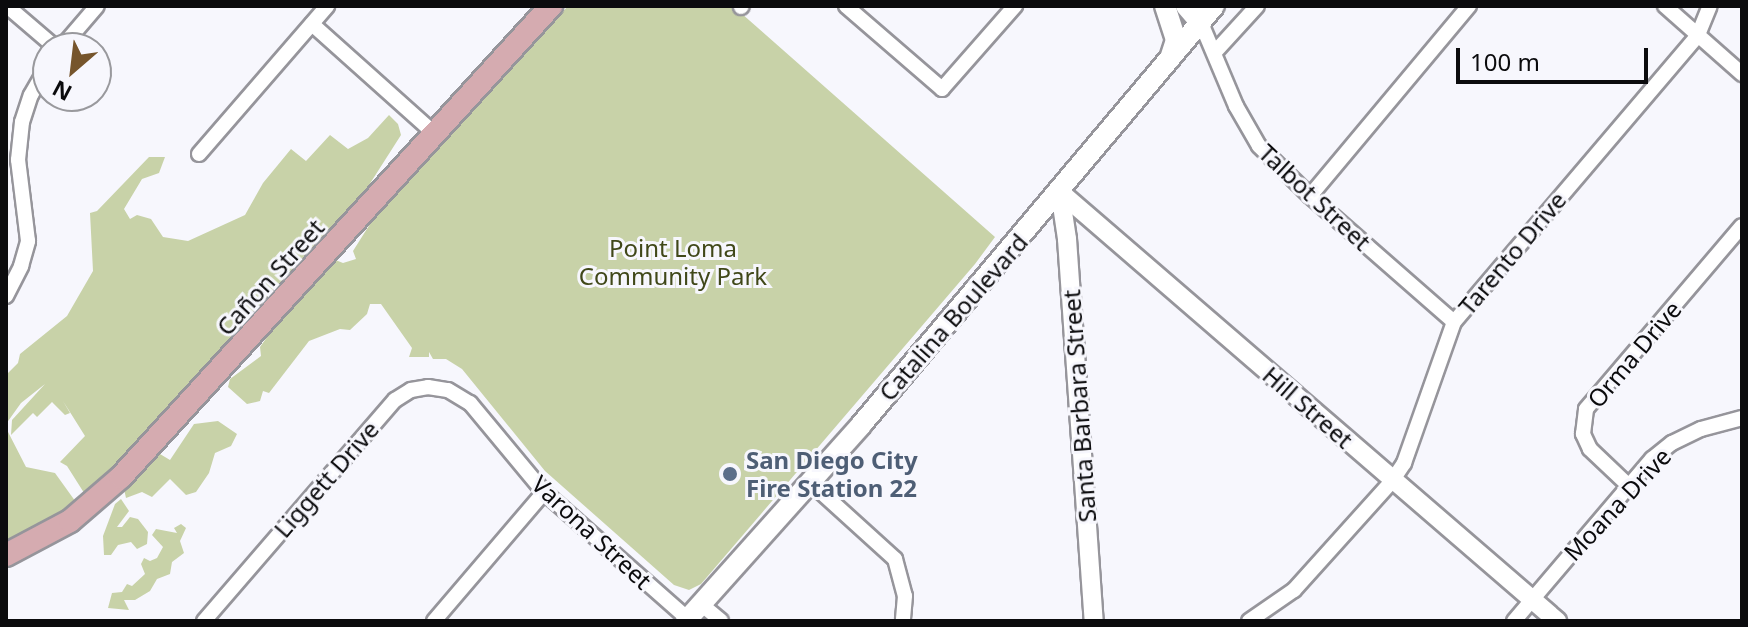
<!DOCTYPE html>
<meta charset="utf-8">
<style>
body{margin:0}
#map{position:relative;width:1748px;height:627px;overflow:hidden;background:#f7f7fd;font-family:"Noto Sans",sans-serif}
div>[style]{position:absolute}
.green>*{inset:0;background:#c8d2a8}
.roads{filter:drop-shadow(2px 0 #96959b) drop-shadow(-2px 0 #96959b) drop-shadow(0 2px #96959b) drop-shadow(0 -2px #96959b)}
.minor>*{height:14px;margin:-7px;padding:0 7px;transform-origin:7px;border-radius:7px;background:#fff}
.tertiary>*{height:18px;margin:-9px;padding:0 9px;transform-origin:9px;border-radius:9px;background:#fff}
.secondary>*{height:20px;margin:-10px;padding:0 10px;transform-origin:10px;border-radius:10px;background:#fff}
.primary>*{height:22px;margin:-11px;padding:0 11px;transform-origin:11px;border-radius:11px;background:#d5abb0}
.dots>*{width:22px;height:22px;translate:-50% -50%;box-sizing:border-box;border:4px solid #f7f7fd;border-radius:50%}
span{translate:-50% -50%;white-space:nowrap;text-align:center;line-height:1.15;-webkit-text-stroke:6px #f7f7fd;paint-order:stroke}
.street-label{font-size:24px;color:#0b0b0d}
.park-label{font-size:24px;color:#404819}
.service-label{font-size:24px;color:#4e5e75;font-weight:700}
.left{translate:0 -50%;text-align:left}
.frame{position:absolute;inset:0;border:8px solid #0b0b0d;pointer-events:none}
.north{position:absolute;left:32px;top:32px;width:80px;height:80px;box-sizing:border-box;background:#f7f7fd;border:2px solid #99999d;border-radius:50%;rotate:208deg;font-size:22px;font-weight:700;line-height:32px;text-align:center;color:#0b0b0d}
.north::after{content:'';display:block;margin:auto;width:28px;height:36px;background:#76552c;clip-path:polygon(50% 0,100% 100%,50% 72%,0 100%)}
.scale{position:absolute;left:1456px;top:48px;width:192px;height:36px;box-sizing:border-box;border:4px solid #0b0b0d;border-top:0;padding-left:10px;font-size:24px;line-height:28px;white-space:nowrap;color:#0b0b0d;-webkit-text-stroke:6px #f7f7fd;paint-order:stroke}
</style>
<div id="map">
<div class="green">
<div style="clip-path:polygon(568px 6px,733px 6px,995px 237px,975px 264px,701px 584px,689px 590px,674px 585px,545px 471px,462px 369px,446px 359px,433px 359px,429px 352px,429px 357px,409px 357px,412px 348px,381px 304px,370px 304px,367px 314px,350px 330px,340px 329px,309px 341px,269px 393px,263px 391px,260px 401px,247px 404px,228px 387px,230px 379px,261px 356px,260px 347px,277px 323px,333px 259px,343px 263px,356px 259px,353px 251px,377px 213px)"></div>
<div style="clip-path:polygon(389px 115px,398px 124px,401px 135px,355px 207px,102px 483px,86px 496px,67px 466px,60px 462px,85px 436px,63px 401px,70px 413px,65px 415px,52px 402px,37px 417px,33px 413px,11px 435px,12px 420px,45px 384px,21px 403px,6px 424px,6px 375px,18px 363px,20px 354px,67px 316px,93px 271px,90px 213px,97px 211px,149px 157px,165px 157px,159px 173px,142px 179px,124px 209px,130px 219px,137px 215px,151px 219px,163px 237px,188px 241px,245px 215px,263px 183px,291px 149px,306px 161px,330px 135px,348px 149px,368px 138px)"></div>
<div style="clip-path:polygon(218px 421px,237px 434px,231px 446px,215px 453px,209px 473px,196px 492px,186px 495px,170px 479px,152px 497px,142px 492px,126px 498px,124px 489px,160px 454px,170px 460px,194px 424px)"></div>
<div style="clip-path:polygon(6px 428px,26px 467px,55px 473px,78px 505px,6px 544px)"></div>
<div style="clip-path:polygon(121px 499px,129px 511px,117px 527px,122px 527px,130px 517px,138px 519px,148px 532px,147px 544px,137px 549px,131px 542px,118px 545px,111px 555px,104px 555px,103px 536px,115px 504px)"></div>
<div style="clip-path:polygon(181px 524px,186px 528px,180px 541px,184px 553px,172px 562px,170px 574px,157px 579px,150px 591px,135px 600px,124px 600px,129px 610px,108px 608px,112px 593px,122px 592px,127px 584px,132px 586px,145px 574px,141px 564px,144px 558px,150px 561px,157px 558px,163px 547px,152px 535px,156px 529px,177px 533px,174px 528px)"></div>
</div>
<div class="roads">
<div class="minor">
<div style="left:7px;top:6px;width:65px;rotate:40.6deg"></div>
<div style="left:846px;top:6px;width:127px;rotate:40.8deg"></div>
<div style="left:942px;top:89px;width:111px;rotate:-48.7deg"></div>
<div style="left:1665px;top:6px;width:103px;rotate:41.4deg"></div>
<div style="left:741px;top:7px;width:1px;rotate:-45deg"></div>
<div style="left:1201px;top:23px;width:90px;rotate:67.1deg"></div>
<div style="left:1236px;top:106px;width:46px;rotate:60.1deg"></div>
<div style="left:1259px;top:146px;width:71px;rotate:44.4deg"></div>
<div style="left:1310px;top:196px;width:191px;rotate:41.2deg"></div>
<div style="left:312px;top:24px;width:165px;rotate:41.8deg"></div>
<div style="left:61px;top:48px;width:55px;rotate:-49.4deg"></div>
<div style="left:1215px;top:52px;width:62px;rotate:-47.6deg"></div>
<div style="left:199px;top:154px;width:196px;rotate:-49.1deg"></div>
<div style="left:1310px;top:196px;width:248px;rotate:-50.1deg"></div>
<div style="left:6px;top:296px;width:34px;rotate:-63deg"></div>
<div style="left:21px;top:266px;width:26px;rotate:-74deg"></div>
<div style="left:28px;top:241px;width:82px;rotate:-97deg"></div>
<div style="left:18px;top:160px;width:38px;rotate:-84deg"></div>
<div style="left:22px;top:122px;width:28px;rotate:-72deg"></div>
<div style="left:31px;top:95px;width:34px;rotate:-60deg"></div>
<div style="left:810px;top:482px;width:115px;rotate:42.2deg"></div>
<div style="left:895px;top:559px;width:38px;rotate:75deg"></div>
<div style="left:905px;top:596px;width:25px;rotate:95deg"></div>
<div style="left:1629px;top:486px;width:54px;rotate:-136.5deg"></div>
<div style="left:1590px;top:449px;width:17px;rotate:-115deg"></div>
<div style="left:1583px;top:434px;width:25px;rotate:-83deg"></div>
<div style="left:1586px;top:409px;width:240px;rotate:-49.6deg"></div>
<div style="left:701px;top:604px;width:26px;rotate:40deg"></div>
<div style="left:204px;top:621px;width:292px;rotate:-49.2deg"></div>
<div style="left:395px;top:400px;width:19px;rotate:-32deg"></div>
<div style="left:411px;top:390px;width:17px;rotate:-10deg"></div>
<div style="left:428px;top:387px;width:20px;rotate:9deg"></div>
<div style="left:448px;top:390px;width:26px;rotate:31deg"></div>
<div style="left:470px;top:403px;width:116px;rotate:50.3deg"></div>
<div style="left:544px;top:492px;width:192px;rotate:41.4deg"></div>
<div style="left:434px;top:621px;width:170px;rotate:-49.5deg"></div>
<div style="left:1249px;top:621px;width:55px;rotate:-34.6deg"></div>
<div style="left:1294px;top:590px;width:147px;rotate:-48deg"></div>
<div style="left:1392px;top:481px;width:22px;rotate:-56deg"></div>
<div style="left:1404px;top:463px;width:150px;rotate:-70.5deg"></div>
<div style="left:1454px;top:322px;width:377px;rotate:-49.6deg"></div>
<div style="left:1698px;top:35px;width:31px;rotate:-68deg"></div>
<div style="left:1514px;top:621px;width:213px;rotate:-49.6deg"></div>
<div style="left:1652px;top:459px;width:26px;rotate:-39deg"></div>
<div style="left:1672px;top:443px;width:32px;rotate:-26deg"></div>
<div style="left:1701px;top:429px;width:42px;rotate:-15deg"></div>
</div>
<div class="tertiary">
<div style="left:1060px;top:192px;width:657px;rotate:40.8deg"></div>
<div style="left:1060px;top:192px;width:48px;rotate:81.5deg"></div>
<div style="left:1067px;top:239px;width:383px;rotate:86deg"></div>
</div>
<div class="secondary">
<div style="left:1165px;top:6px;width:36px;rotate:72deg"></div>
<div style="left:1176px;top:40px;width:20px;rotate:108deg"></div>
<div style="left:1186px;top:6px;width:23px;rotate:49deg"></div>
<div style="left:686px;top:621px;width:263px;rotate:-48.2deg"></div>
<div style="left:861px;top:425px;width:548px;rotate:-49.89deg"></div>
</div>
<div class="primary">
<div style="left:6px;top:555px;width:72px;rotate:-28deg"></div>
<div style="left:70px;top:521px;width:67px;rotate:-40.8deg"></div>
<div style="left:121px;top:477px;width:638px;rotate:-47.61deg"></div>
</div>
</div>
<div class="dots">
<div style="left:730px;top:474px;background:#5c6f8a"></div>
</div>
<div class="street-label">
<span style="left:1315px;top:197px;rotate:43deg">Talbot Street</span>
<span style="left:1512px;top:253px;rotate:-50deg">Tarento Drive</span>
<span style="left:270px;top:277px;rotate:-48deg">Cañon Street</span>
<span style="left:953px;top:317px;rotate:-49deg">Catalina Boulevard</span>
<span style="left:1634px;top:354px;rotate:-50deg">Orma Drive</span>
<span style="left:1079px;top:406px;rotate:-94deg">Santa Barbara Street</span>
<span style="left:1308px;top:407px;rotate:41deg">Hill Street</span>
<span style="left:326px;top:479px;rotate:-49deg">Liggett Drive</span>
<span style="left:1617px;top:504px;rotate:-47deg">Moana Drive</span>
<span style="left:592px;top:532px;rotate:43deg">Varona Street</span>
</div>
<div class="park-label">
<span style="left:673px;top:262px">Point Loma<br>Community Park</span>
</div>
<div class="service-label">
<span class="left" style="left:746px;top:474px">San Diego City<br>Fire Station 22</span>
</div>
<div class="frame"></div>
<div class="north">N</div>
<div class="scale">100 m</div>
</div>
